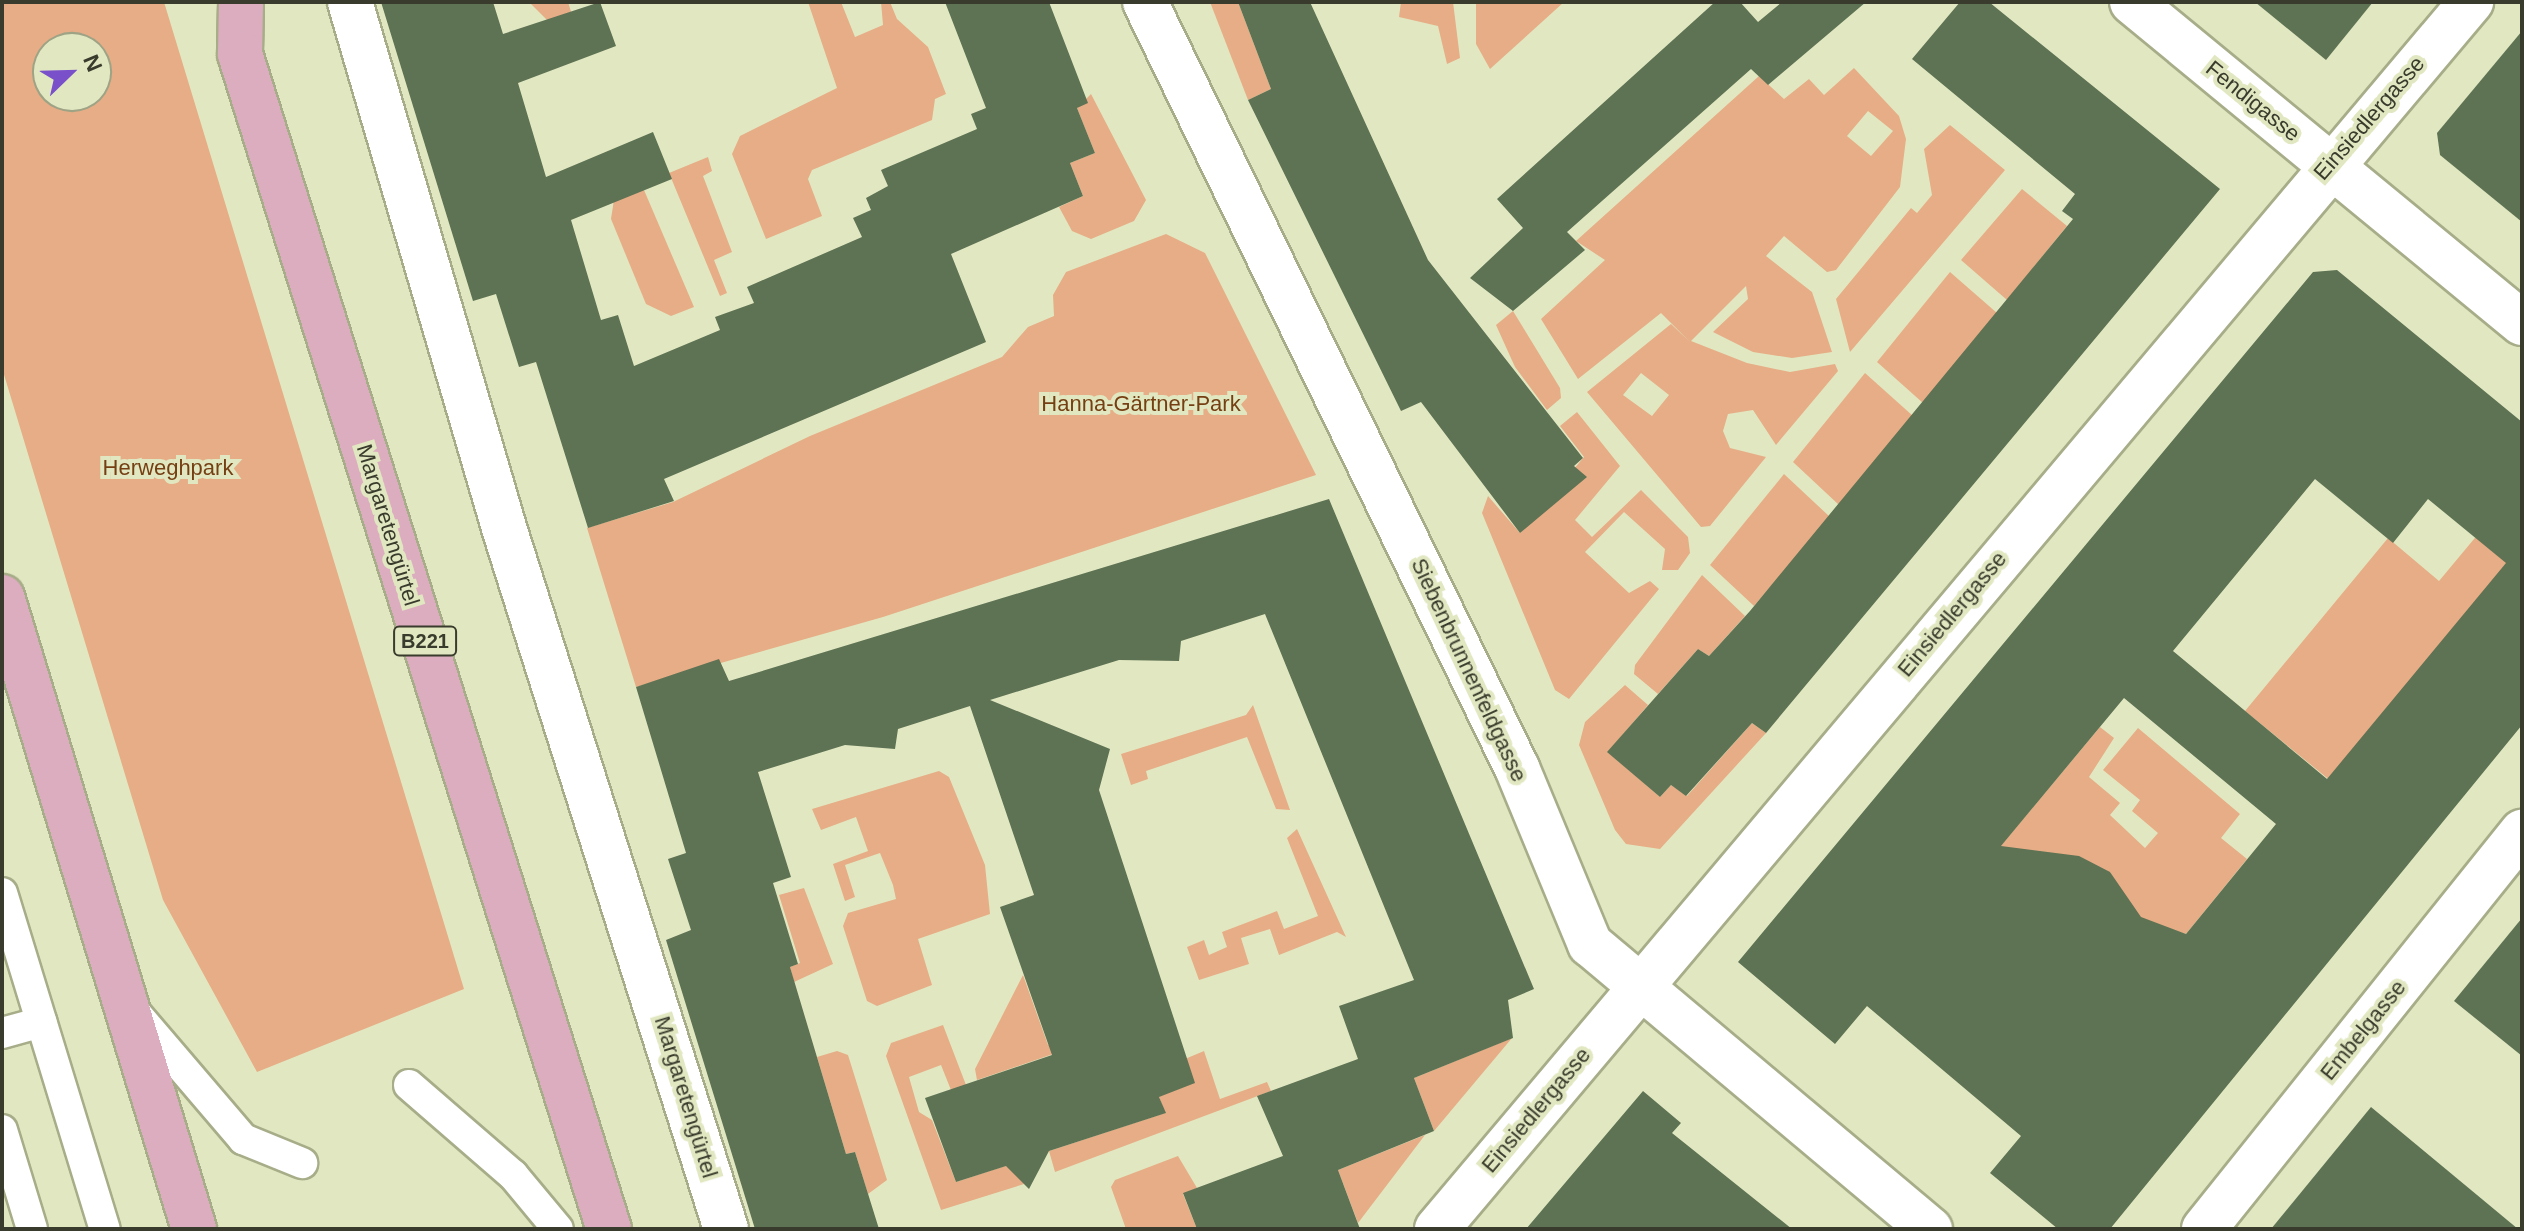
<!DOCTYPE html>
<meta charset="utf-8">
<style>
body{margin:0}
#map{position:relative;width:2524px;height:1231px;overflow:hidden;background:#e1e8c1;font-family:Helvetica,sans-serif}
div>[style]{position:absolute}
.green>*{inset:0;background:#e6ad86}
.building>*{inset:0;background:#5e7254}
.roads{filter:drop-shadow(2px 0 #a7ad88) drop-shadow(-2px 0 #a7ad88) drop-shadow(0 2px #a7ad88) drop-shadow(0 -2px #a7ad88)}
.service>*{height:30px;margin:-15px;padding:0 15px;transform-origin:15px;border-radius:15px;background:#fff}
.minor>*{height:44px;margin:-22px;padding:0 22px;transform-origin:22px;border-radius:22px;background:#fff}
.primary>*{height:44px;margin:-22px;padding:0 22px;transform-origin:22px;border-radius:22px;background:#dbadbf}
span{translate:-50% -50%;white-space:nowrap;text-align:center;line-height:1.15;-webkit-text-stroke:8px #e1e8c1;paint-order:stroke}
.shield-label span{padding:2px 6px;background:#e1e8c1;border:2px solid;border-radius:6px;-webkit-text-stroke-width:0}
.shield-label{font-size:20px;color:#393b2c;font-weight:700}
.street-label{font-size:22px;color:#393b2c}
.park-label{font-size:22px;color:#753f13}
.frame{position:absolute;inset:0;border:4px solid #393b2c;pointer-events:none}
.north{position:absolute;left:32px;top:32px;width:80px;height:80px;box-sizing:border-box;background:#e1e8c1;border:2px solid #9ea385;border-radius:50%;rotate:67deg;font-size:22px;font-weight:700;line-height:32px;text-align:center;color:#393b2c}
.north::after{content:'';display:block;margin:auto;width:28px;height:36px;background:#7950ca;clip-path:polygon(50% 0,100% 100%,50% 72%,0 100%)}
</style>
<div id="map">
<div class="green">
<div style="clip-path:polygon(evenodd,2px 2px,164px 2px,464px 989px,257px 1072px,163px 900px,2px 368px,2px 2px,48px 48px,96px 48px,96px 96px,48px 96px,48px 48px)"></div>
<div style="clip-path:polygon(529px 2px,568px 2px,574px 21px,552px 25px)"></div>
<div style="clip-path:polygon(808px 2px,841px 2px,855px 37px,883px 25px,881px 2px,890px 2px,897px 19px,928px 47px,946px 94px,935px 99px,932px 120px,812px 170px,808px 179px,822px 216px,766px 239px,732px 154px,740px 136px,837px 88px)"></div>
<div style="clip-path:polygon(1210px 2px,1238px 2px,1271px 89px,1248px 100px)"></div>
<div style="clip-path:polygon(1401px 2px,1453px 2px,1460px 58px,1447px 64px,1438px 26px,1399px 17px)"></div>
<div style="clip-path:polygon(1476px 2px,1564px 2px,1490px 69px,1476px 44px)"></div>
<div style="clip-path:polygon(evenodd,1854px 68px,1899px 116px,1906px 139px,1900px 187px,1836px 270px,1827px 272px,1784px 236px,1766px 256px,1812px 292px,1832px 352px,1792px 358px,1753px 352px,1713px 332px,1748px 299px,1746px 286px,1691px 341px,1747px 363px,1790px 372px,1835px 364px,1838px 371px,1776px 445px,1753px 410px,1728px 414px,1723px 431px,1730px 448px,1766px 457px,1710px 526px,1701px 527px,1587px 392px,1671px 324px,1690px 342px,1661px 313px,1578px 379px,1541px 319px,1605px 260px,1576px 241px,1759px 76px,1784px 99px,1809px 79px,1824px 95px,1854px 68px,1868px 111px,1893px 131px,1871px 156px,1847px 136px,1868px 111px,1854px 68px,1641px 373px,1669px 395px,1652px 416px,1623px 395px,1641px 373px)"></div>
<div style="clip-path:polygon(1091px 94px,1146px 200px,1134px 221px,1091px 239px,1072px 231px,1059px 207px,1083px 196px,1070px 163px,1095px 153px,1077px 108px)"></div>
<div style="clip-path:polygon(1950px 125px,2005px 170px,1850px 352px,1836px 299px,1911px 208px,1917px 213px,1932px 195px,1924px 149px)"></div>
<div style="clip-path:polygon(708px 157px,712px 171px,703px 176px,732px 252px,714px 260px,727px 293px,720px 296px,669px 173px)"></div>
<div style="clip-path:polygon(638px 176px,694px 307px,671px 316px,646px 304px,611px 219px,615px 193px)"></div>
<div style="clip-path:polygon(2022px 189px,2067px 226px,2007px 300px,1961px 260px)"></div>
<div style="clip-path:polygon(1166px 234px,1205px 253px,1316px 475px,883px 617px,636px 687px,587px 528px,673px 502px,810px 436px,1002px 357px,1028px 327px,1054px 316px,1053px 295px,1066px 272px)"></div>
<div style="clip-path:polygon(1950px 272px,1997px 313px,1923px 403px,1877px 362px)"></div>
<div style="clip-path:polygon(1513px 311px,1560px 388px,1561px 398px,1547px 410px,1515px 367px,1496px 325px)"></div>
<div style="clip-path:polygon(1865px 373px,1913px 416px,1839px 505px,1793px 462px)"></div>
<div style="clip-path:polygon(1577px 412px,1620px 466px,1575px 520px,1592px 537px,1641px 490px,1688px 537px,1690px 553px,1678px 570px,1662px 570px,1665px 549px,1624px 512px,1585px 552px,1629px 593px,1650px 581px,1659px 589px,1569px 699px,1555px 690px,1482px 513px,1488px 496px,1520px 533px,1584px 457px,1560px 426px)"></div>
<div style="clip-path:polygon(1784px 474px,1830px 517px,1754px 606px,1710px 565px)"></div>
<div style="clip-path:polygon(2484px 527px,2518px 555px,2337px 786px,2245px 711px,2388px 538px,2439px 581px)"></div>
<div style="clip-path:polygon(1702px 575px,1745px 616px,1709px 656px,1698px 649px,1658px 694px,1634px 674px,1635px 665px)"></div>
<div style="clip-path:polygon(1625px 685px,1648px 705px,1608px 752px,1660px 797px,1671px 785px,1687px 796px,1752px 723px,1766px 733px,1660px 849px,1626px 844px,1615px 830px,1579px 745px,1585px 722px)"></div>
<div style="clip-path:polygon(1253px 705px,1290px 810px,1276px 809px,1247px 737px,1146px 771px,1148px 779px,1131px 785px,1121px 754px,1246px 715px)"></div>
<div style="clip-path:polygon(2100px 727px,2114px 738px,2089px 777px,2120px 803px,2110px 815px,2145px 848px,2158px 833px,2132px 811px,2140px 800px,2103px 770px,2138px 728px,2240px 814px,2221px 838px,2247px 859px,2186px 934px,2136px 919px,2110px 872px,1958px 897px)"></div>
<div style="clip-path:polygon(939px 771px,949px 777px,985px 865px,990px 914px,918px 939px,932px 985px,877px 1006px,867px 1001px,843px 926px,848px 913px,896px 899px,893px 885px,880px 853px,845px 865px,855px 897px,845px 901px,833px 864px,868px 851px,856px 817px,821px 830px,812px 809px)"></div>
<div style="clip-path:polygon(1297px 829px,1346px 937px,1337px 932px,1279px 955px,1270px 929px,1241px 938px,1249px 964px,1199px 980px,1187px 947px,1204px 940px,1209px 955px,1227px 947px,1222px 932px,1277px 911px,1284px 929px,1318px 916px,1287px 838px)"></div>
<div style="clip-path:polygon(804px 888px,833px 964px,794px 982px,790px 967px,800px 963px,779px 895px)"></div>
<div style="clip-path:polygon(1023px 975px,1048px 1045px,1081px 1034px,1085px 1043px,977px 1080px,975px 1069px)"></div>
<div style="clip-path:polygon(943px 1025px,966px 1085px,951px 1090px,941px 1065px,909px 1077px,919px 1112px,932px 1120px,956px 1182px,1011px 1164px,1024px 1184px,941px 1210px,886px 1056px,891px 1043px)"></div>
<div style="clip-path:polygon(1512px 1038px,1434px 1131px,1414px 1078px)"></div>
<div style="clip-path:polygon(837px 1051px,848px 1055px,887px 1180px,868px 1194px,855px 1152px,846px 1154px,817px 1057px)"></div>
<div style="clip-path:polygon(1204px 1051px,1220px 1099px,1267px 1082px,1271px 1091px,1055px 1172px,1049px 1151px,1165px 1113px,1159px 1097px,1173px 1064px)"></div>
<div style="clip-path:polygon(1425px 1135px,1358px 1223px,1338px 1170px)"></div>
<div style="clip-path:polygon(1178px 1156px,1197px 1188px,1183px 1194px,1197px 1229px,1126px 1229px,1111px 1187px,1115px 1180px)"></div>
</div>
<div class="building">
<div style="clip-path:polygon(381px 2px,493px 2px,503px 34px,600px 2px,616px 46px,518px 83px,546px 177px,653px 132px,672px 179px,571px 220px,601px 320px,618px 315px,634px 366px,720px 330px,715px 317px,754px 303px,747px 287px,862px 237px,853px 218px,871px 210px,866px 198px,888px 186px,881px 170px,977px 129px,971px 114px,986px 108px,945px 2px,1049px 2px,1088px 103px,1077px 108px,1095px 153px,1070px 163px,1083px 196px,951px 254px,986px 342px,664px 479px,674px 501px,588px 528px,536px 362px,519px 367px,496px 294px,473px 301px)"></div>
<div style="clip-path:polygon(1238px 2px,1310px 2px,1428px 260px,1583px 458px,1574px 466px,1587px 477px,1520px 533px,1421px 402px,1401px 411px,1248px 100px,1271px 89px)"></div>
<div style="clip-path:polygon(1715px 2px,1740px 2px,1758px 22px,1782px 2px,1866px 2px,1768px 85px,1751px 69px,1567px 232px,1585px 250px,1513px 311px,1470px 278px,1523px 228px,1497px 199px)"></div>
<div style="clip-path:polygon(1960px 2px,1989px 2px,2220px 189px,1766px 733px,1752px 723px,1686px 796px,1671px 785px,1660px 797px,1607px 752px,1698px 649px,1709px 656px,1750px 611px,2073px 219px,2062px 211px,2075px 194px,1912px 59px)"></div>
<div style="clip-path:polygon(2255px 2px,2373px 2px,2326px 60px)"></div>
<div style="clip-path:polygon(2522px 31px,2522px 222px,2440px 155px,2437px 133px)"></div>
<div style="clip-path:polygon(evenodd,2337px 270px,2522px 422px,2522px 725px,2110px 1229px,2058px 1229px,1990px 1173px,2021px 1136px,1867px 1006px,1835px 1044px,1738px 962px,2313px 272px,2337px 270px,2315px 479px,2393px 543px,2428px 499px,2506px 563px,2327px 779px,2173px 651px,2315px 479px,2337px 270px,2124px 698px,2276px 824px,2186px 934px,2141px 917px,2110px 872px,2079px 856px,2001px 846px,2124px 698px)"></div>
<div style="clip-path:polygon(1329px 499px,1534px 989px,1508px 1000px,1513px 1038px,1414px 1078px,1434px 1131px,1338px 1170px,1360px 1229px,1197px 1229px,1183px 1193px,1283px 1156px,1257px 1096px,1358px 1059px,1339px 1006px,1414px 980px,1265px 614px,1181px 641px,1179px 661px,1119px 660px,990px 700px,1110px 749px,1099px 790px,1195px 1083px,1159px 1097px,1166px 1113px,1049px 1151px,1029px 1189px,1006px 1166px,956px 1182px,925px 1098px,1052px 1055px,1000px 907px,1034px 895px,970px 706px,898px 729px,895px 749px,845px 745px,758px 772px,791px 877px,773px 883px,798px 964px,790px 967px,846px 1154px,855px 1152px,879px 1229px,755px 1229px,666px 940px,691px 930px,668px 859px,686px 853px,636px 687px,719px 659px,729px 681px)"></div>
<div style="clip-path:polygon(2522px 918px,2522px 1056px,2454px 1001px)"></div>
<div style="clip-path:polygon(1643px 1091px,1681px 1123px,1672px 1133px,1792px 1229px,1526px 1229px)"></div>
<div style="clip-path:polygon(2371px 1107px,2518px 1229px,2271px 1229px)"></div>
</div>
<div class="roads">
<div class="service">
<div style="left:2px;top:893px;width:351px;rotate:73deg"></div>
<div style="left:133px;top:1010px;width:170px;rotate:49.5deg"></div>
<div style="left:243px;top:1139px;width:64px;rotate:22.1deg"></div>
<div style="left:2px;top:1033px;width:41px;rotate:-15.4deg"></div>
<div style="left:409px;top:1085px;width:138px;rotate:40.9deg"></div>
<div style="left:513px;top:1175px;width:70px;rotate:50.2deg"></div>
<div style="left:2px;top:1130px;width:103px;rotate:73.1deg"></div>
</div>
<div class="minor">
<div style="left:350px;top:2px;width:551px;rotate:73.67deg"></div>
<div style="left:505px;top:531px;width:732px;rotate:72.43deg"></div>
<div style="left:1145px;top:2px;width:852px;rotate:64.1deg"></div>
<div style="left:1517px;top:768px;width:191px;rotate:67.5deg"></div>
<div style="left:1590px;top:944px;width:444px;rotate:40deg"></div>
<div style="left:2132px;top:2px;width:505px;rotate:39.46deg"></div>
<div style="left:1437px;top:1229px;width:1605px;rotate:-49.88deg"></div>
<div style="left:2204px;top:1229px;width:509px;rotate:-51.31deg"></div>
</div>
<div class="primary">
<div style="left:241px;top:2px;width:52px;rotate:91.1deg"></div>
<div style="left:240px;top:54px;width:1232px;rotate:72.57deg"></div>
<div style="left:2px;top:597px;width:661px;rotate:73.1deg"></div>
</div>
</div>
<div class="shield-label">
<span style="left:425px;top:641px">B221</span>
</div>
<div class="street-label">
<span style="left:2253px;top:101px;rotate:39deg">Fendigasse</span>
<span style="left:2369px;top:118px;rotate:-49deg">Einsiedlergasse</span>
<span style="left:388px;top:525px;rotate:73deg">Margaretengürtel</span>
<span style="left:1952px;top:614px;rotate:-50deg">Einsiedlergasse</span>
<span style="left:1469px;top:670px;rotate:65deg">Siebenbrunnenfeldgasse</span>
<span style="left:2363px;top:1030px;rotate:-51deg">Embelgasse</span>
<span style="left:686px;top:1097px;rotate:73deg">Margaretengürtel</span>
<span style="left:1536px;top:1110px;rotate:-50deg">Einsiedlergasse</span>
</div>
<div class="park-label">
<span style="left:1141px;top:404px">Hanna-Gärtner-Park</span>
<span style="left:168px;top:468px">Herweghpark</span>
</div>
<div class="frame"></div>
<div class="north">N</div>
</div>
